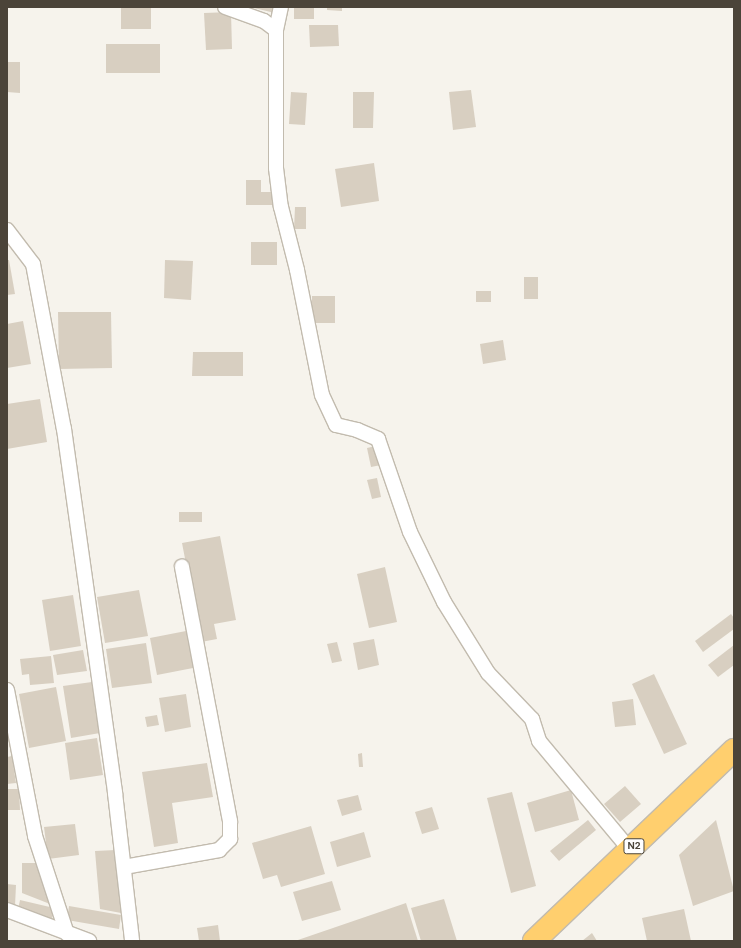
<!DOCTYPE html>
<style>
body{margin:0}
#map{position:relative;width:741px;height:948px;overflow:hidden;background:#f6f3ec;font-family:"DM Sans",sans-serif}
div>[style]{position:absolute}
.building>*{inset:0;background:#d8cfc1}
.roads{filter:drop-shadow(1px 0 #c2bbae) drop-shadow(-1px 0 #c2bbae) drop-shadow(0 1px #c2bbae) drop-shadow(0 -1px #c2bbae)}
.street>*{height:14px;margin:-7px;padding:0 7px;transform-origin:7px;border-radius:7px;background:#fff}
.highway>*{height:22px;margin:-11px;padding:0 11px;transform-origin:11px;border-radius:11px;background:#ffcf6e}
span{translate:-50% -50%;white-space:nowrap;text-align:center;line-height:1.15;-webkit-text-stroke:4px #fff;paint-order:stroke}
.shield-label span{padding:1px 3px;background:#fff;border:1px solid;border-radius:3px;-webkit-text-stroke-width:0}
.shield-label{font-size:10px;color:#4b4439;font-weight:700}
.frame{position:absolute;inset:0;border:8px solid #4b4439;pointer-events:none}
</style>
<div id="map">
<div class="building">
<div style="clip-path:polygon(121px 7px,151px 7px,151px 29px,121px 29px)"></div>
<div style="clip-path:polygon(250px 7px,277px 7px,275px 13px)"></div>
<div style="clip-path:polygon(294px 7px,314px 7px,314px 19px,294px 19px)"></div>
<div style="clip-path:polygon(327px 7px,342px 7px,342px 11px,327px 10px)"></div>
<div style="clip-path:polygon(231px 12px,232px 49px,206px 50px,204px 13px)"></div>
<div style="clip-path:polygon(309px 25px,338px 25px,339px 46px,310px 47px)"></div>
<div style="clip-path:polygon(106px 44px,160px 44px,160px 73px,106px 73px)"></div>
<div style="clip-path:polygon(7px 62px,20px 62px,20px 93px,7px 92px)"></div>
<div style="clip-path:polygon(471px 90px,476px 127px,453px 130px,449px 92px)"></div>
<div style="clip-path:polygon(291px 92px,307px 93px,305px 125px,289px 124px)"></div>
<div style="clip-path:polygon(353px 92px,374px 92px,373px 128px,353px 128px)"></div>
<div style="clip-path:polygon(374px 163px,379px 201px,341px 207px,335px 169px)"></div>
<div style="clip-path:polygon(246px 180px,261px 180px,261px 192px,276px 192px,276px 205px,246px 205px)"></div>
<div style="clip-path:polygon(295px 207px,306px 207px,306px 229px,294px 229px)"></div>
<div style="clip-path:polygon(251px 242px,277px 242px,277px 265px,251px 265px)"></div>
<div style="clip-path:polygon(7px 260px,9px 260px,15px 294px,7px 295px)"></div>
<div style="clip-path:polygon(165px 260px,193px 261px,191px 300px,164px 298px)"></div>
<div style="clip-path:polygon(524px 277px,538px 277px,538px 299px,524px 299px)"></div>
<div style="clip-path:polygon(476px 291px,491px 291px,491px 302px,476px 302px)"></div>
<div style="clip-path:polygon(312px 296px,335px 296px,335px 323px,312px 323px)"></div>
<div style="clip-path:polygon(58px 312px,111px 312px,112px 368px,59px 369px)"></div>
<div style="clip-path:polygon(23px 321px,31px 364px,7px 368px,7px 324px)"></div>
<div style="clip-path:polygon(503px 340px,506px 360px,483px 364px,480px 344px)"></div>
<div style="clip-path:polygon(193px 352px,243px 352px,243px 376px,192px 376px)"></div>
<div style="clip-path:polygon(40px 399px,47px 442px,7px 449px,7px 404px)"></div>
<div style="clip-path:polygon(376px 446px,381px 465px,371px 467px,367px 448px)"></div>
<div style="clip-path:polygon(377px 478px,381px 497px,372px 499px,367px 480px)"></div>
<div style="clip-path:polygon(179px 512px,202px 512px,202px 522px,179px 522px)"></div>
<div style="clip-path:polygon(220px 536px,236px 620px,214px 624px,217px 639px,201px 642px,182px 543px)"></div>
<div style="clip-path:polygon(385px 567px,397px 622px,369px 628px,357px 574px)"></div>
<div style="clip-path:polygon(139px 590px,148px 636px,105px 643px,97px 597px)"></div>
<div style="clip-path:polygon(73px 595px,81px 646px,50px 651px,42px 600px)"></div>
<div style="clip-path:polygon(731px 614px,734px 618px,734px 629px,703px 652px,695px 641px)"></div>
<div style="clip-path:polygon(186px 631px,193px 668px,157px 675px,150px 638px)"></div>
<div style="clip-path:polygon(374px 639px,379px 665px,358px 670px,353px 643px)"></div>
<div style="clip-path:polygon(337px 642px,342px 661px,332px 663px,327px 644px)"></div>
<div style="clip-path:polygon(146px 643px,152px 683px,112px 688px,106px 649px)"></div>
<div style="clip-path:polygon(734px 645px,734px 665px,718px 677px,708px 665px)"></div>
<div style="clip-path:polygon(83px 650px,87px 671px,57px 675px,53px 655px)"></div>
<div style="clip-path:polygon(51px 656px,54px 683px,30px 685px,29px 674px,22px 675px,20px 659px)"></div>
<div style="clip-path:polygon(654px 674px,687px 744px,664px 754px,632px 684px)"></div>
<div style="clip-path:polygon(92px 682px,100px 733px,71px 738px,63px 686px)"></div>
<div style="clip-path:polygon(56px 687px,66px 741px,29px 748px,19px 694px)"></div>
<div style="clip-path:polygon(186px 694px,191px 727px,165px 732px,159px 698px)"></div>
<div style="clip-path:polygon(633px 699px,636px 725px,615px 727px,612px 702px)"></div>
<div style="clip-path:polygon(157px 715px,159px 725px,147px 727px,145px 717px)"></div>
<div style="clip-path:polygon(97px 738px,103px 775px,70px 780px,65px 743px)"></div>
<div style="clip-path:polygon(362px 753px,363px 767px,359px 767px,358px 754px)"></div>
<div style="clip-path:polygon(12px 756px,16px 783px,7px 784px,7px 757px)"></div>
<div style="clip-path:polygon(207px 763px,213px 797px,172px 803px,178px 843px,154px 847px,142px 772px)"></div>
<div style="clip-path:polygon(625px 786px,641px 804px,620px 822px,604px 804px)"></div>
<div style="clip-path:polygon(7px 789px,19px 789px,20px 810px,7px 810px)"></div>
<div style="clip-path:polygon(571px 790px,579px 820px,535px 832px,527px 803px)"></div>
<div style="clip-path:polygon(512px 792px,536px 886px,511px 893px,487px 798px)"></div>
<div style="clip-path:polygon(358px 795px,362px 810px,342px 816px,337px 800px)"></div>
<div style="clip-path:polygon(432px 807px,439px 829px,422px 834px,415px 812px)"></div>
<div style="clip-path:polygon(588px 820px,596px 830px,559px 861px,550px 851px)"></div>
<div style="clip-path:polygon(716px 820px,734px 891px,693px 906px,679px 855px)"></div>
<div style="clip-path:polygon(75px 824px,79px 855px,48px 859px,44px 827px)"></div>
<div style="clip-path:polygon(311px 826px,325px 874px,281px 887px,277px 875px,263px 879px,252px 843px)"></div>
<div style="clip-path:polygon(364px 832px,371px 857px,337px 867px,330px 842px)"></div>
<div style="clip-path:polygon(116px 850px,121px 913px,100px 909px,95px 851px)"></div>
<div style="clip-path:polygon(22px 863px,37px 863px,50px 904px,22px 893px)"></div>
<div style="clip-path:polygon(332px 881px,341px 910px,302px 921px,293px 892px)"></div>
<div style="clip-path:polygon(7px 884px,16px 885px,15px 906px,7px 905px)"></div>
<div style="clip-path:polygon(444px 899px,457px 941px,421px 941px,411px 908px)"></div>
<div style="clip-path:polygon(20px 900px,54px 908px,52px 919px,18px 910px)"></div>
<div style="clip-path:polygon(406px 903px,418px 941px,295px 941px)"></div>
<div style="clip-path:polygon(69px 906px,121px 915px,119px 929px,67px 920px)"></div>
<div style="clip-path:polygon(684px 909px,691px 941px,647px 941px,642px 918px)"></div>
<div style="clip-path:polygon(218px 925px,220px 941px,199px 941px,197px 928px)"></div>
<div style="clip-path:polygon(592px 933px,597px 941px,582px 941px)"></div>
</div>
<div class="roads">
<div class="street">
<div style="left:225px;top:7px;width:41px;rotate:19.7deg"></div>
<div style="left:264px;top:21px;width:15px;rotate:37deg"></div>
<div style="left:276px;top:30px;width:138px;rotate:90deg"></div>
<div style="left:276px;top:168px;width:39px;rotate:83deg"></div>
<div style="left:281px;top:207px;width:65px;rotate:75.7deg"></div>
<div style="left:297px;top:270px;width:127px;rotate:78.7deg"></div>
<div style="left:322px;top:395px;width:33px;rotate:65deg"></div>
<div style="left:336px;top:425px;width:22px;rotate:13deg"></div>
<div style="left:357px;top:430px;width:23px;rotate:23deg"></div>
<div style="left:378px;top:439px;width:98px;rotate:71deg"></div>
<div style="left:410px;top:532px;width:78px;rotate:64.1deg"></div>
<div style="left:444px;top:602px;width:84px;rotate:58.2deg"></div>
<div style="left:488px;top:673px;width:64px;rotate:46.3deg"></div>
<div style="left:532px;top:719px;width:23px;rotate:72deg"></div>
<div style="left:539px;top:741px;width:142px;rotate:50.1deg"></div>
<div style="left:276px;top:30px;width:24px;rotate:-78deg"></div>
<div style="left:7px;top:230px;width:43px;rotate:52.6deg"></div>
<div style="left:33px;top:264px;width:168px;rotate:79.4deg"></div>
<div style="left:64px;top:429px;width:368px;rotate:82deg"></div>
<div style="left:115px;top:793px;width:149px;rotate:83.4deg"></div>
<div style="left:7px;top:690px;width:149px;rotate:79.1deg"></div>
<div style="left:35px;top:836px;width:103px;rotate:71.9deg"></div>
<div style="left:124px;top:867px;width:97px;rotate:-10.1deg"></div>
<div style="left:219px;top:850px;width:16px;rotate:-45deg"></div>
<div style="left:230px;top:839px;width:18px;rotate:-90deg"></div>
<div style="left:230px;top:821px;width:259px;rotate:-100.7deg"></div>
<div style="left:7px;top:910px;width:88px;rotate:20.7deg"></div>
</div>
<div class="highway">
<div style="left:534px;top:941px;width:277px;rotate:-43.7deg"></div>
</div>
</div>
<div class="shield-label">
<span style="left:634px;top:846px">N2</span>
</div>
<div class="frame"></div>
</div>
